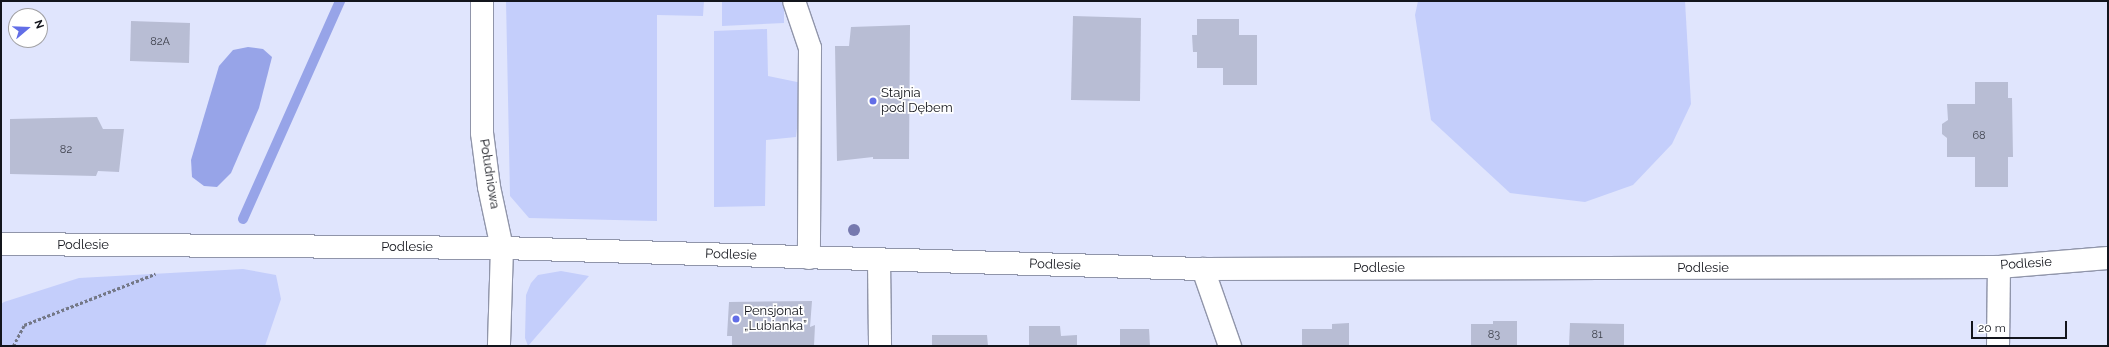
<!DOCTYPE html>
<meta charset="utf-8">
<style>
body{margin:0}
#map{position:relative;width:2109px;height:347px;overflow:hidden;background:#e0e5fd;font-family:Raleway,sans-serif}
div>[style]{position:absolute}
.green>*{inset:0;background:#c4cefb}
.water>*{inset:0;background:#97a4e8}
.stream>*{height:10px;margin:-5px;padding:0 5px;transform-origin:5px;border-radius:5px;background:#97a4e8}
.building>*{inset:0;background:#b8bdd4}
.path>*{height:2.5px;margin-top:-1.25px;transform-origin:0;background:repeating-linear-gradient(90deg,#747887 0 3px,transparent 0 5px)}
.roads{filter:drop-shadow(1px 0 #9095aa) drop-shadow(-1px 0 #9095aa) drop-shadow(0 1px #9095aa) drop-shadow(0 -1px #9095aa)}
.minor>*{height:22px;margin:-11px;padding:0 11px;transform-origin:11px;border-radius:11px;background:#fff}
.trees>*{width:12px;height:12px;margin:-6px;border-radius:50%;background:#7679ae}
.dots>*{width:11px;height:11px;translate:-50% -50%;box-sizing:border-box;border:2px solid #fff;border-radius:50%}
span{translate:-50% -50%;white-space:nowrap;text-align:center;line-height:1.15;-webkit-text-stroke:3.5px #fff;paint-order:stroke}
.number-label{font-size:11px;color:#3c3f4a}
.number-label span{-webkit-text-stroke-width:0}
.poi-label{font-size:13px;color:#13151c}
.left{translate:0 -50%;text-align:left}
.street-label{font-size:13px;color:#13151c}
.frame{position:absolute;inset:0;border:2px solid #13151c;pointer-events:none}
.north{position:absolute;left:8px;top:8px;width:40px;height:40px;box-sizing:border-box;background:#fff;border:1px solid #a1a1a4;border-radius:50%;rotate:71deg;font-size:11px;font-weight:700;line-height:16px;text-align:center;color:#13151c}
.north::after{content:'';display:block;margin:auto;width:14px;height:18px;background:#626ee7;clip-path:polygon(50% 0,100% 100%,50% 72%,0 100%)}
.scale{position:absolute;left:1971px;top:321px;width:96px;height:18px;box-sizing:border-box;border:2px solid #13151c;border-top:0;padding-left:5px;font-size:12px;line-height:14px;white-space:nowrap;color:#13151c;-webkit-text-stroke:3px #fff;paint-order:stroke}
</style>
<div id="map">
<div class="green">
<div style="clip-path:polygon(506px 1px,704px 1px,703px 16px,657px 15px,657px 221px,529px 218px,510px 196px)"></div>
<div style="clip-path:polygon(722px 1px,784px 1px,784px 23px,722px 26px)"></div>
<div style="clip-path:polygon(1418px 1px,1685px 1px,1691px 104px,1672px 144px,1633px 185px,1585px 202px,1510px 193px,1431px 120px,1415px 15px)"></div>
<div style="clip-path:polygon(767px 29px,768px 76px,802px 83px,796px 137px,766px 140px,765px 206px,714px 207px,714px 31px)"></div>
<div style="clip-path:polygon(243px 269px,276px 275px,281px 299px,265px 346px,1px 346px,1px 304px,4px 302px,79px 278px)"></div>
<div style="clip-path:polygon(561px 271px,589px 276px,528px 346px,525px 338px,526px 295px,531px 283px,538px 275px)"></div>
</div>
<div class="water">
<div style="clip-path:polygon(248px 47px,263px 49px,272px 57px,259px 108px,231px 173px,217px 187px,204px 186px,192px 177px,191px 160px,219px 66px,233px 50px)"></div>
</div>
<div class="stream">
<div style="left:243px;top:219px;width:239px;rotate:-66deg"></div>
</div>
<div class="building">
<div style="clip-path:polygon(1073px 16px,1141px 18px,1140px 101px,1071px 100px)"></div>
<div style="clip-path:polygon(1197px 19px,1239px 19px,1239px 35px,1257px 35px,1257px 85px,1223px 85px,1223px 68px,1197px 68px,1197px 52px,1193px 52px,1192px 35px,1197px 35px)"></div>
<div style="clip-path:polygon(131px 21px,190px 23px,189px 63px,130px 61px)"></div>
<div style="clip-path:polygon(910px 25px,909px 159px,873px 159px,873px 157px,837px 161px,835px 46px,849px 46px,851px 27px)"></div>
<div style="clip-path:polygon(1975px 82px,2008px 82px,2008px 98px,2012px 98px,2013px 157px,2008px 157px,2008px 187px,1975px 187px,1975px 157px,1947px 157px,1947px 138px,1942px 134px,1942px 124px,1948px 120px,1947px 104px,1975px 104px)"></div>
<div style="clip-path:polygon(97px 117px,103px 129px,124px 129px,119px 172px,98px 171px,96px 176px,10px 174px,10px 119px)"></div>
<div style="clip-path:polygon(812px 301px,810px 327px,815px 325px,814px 346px,732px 346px,732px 336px,727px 336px,729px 302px)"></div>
<div style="clip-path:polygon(1493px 321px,1517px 321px,1517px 346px,1471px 346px,1471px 324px,1493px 324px)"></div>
<div style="clip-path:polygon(1349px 323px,1349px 346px,1302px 346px,1302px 329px,1332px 329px,1332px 324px)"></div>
<div style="clip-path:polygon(1570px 323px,1624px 324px,1624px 346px,1569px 346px)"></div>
<div style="clip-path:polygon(1029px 326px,1060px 326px,1061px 336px,1077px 335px,1077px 346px,1029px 346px)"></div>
<div style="clip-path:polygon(1120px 329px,1149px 329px,1150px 346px,1120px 346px)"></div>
<div style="clip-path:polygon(932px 335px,987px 335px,988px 346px,932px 346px)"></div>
</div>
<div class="path">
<div style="left:13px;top:346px;width:24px;rotate:-62deg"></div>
<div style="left:24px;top:325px;width:141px;rotate:-21.3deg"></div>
</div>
<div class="roads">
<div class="minor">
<div style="left:482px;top:1px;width:132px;rotate:90deg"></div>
<div style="left:482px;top:133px;width:54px;rotate:82.6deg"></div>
<div style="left:489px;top:187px;width:62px;rotate:78deg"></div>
<div style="left:502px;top:248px;width:98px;rotate:91.8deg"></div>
<div style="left:794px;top:1px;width:50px;rotate:71.2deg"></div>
<div style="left:810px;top:48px;width:210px;rotate:90.3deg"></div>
<div style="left:1px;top:244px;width:501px;rotate:0.46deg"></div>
<div style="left:502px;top:248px;width:701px;rotate:1.72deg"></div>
<div style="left:1203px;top:269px;width:796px;rotate:-0.14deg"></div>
<div style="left:1999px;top:267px;width:109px;rotate:-4.7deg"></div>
<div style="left:879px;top:260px;width:86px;rotate:89.3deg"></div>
<div style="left:1203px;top:269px;width:82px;rotate:70.7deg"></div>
<div style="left:1998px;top:346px;width:79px;rotate:-89.3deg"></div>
</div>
</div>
<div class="trees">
<div style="left:854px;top:230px"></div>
</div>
<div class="dots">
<div style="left:873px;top:101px;background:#626ee7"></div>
<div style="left:736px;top:319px;background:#626ee7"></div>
</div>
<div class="number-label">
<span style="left:160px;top:42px">82A</span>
<span style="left:1979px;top:136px">68</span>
<span style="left:66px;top:150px">82</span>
<span style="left:1494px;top:335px">83</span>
<span style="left:1597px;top:335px">81</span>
</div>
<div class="poi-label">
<span class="left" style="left:881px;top:101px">Stajnia<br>pod Dębem</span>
<span class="left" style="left:744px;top:319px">Pensjonat<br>„Lubianka”</span>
</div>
<div class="street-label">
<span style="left:489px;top:174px;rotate:81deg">Południowa</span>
<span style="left:83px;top:245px">Podlesie</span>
<span style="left:407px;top:247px">Podlesie</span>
<span style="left:731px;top:255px;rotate:2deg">Podlesie</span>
<span style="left:2026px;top:264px;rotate:-4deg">Podlesie</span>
<span style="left:1055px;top:265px;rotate:2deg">Podlesie</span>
<span style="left:1379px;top:268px">Podlesie</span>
<span style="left:1703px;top:268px">Podlesie</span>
</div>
<div class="frame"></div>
<div class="north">N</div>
<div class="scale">20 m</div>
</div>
